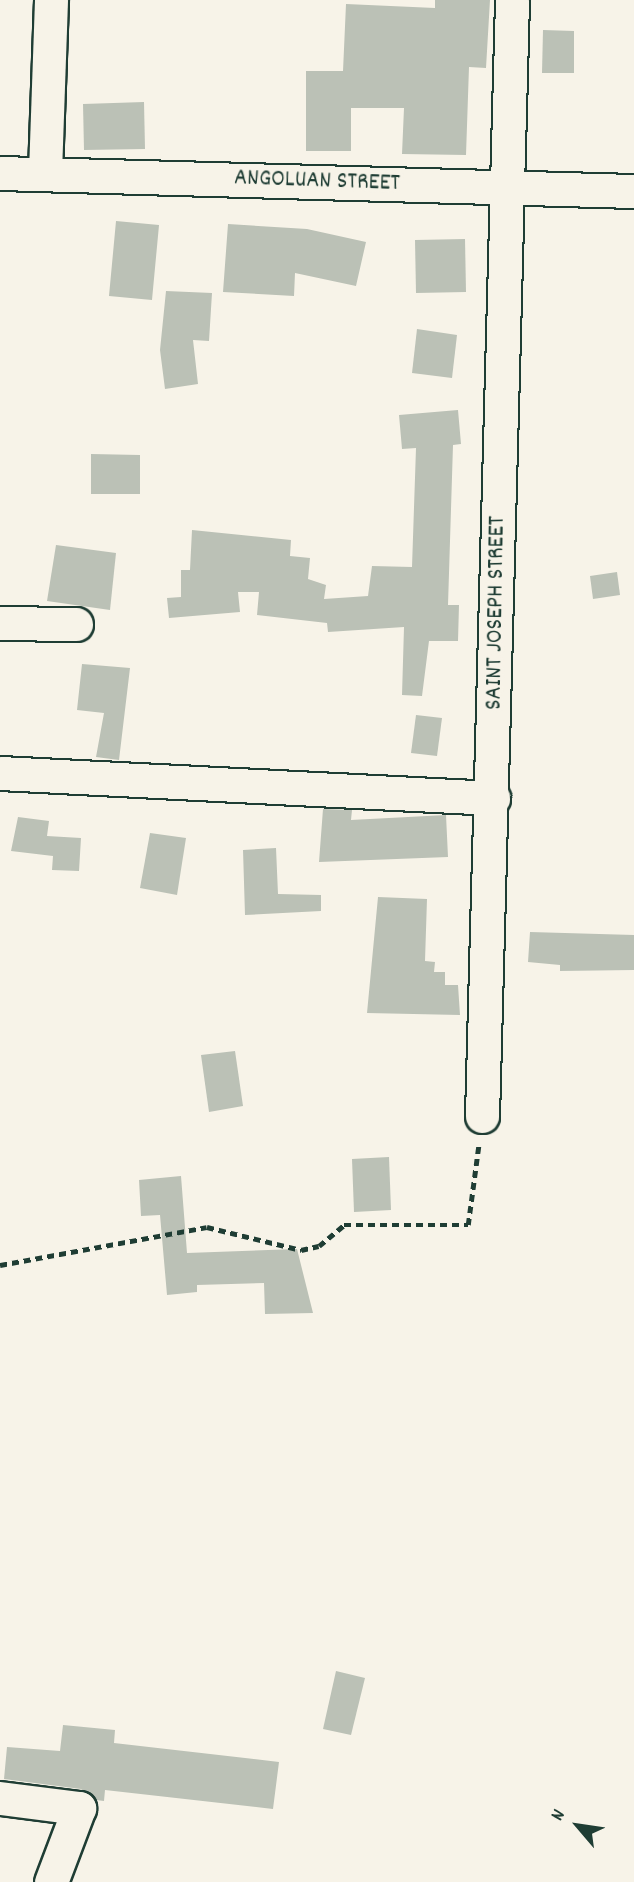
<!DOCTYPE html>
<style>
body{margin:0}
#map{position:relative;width:634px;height:1882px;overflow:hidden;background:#f7f3e8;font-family:Dekko,sans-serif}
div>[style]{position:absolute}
.building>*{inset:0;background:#bbc1b6}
.path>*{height:4.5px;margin-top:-2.25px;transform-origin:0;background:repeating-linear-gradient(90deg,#1f3d34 0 7px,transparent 0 12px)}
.roads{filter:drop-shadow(2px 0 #1f3d34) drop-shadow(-2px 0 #1f3d34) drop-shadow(0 2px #1f3d34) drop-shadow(0 -2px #1f3d34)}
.minor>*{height:33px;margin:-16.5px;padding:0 16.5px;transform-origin:16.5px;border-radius:16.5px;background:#f7f3e8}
span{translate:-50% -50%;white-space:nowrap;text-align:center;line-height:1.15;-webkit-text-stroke:7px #f7f3e8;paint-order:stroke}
.street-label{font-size:24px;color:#1f3d34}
.north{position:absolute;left:543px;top:1791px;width:70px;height:70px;-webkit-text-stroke:5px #f7f3e8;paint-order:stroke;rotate:299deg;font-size:19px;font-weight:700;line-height:28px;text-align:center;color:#1f3d34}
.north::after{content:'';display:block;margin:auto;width:24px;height:32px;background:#1f3d34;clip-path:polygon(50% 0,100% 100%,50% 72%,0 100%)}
</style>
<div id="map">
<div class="building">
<div style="clip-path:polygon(435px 0,490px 0,486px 68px,469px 67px,466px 155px,402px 154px,404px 108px,351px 108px,351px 151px,306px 151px,306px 71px,343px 71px,346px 4px,435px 8px)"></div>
<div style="clip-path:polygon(543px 30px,574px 31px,574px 73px,542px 73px)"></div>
<div style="clip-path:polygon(144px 102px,145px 149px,84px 150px,83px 104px)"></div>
<div style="clip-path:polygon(116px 221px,159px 225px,152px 300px,109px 296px)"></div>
<div style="clip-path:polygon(228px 224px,307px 229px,366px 242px,356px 286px,295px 273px,294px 296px,223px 292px)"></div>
<div style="clip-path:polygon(465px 239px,466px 292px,416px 293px,415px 240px)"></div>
<div style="clip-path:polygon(166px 291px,212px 293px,209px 341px,193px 340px,198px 384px,165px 389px,160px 350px)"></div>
<div style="clip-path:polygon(417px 329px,457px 335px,452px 378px,412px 373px)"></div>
<div style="clip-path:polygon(458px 410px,461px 444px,453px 445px,448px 605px,459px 605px,458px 641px,429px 641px,422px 696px,402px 695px,404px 627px,328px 632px,327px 623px,257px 615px,259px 592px,238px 592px,240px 612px,169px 618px,167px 598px,181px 597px,181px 570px,190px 570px,192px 530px,291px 540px,290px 556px,310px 558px,308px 579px,326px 585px,324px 599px,368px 596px,372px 566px,412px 567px,416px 448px,402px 449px,399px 415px)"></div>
<div style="clip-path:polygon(91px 454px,140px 455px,140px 494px,91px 494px)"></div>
<div style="clip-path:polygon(56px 545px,116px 553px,110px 610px,47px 601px)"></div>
<div style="clip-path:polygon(617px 572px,620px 595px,593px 599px,590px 576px)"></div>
<div style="clip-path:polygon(82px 664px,130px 668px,119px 760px,96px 757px,104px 713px,77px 710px)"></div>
<div style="clip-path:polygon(416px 715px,442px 718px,437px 756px,411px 753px)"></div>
<div style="clip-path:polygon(323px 809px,352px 810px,351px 820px,446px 815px,448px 857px,319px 862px)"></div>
<div style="clip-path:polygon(18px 817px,49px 821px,47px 836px,81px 838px,79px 871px,52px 870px,53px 856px,11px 851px)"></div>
<div style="clip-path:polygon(150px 833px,186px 838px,177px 895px,140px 888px)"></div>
<div style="clip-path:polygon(276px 848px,278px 894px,321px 895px,321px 911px,245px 915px,243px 850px)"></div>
<div style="clip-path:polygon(378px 897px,427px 899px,425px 961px,435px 962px,434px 972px,445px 972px,445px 985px,458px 985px,460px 1015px,367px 1013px)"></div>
<div style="clip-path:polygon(530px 932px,634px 935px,634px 970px,560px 971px,560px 965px,528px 962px)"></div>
<div style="clip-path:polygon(235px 1051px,243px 1106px,209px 1112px,201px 1055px)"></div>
<div style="clip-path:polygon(389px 1157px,391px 1210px,354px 1212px,352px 1159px)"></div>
<div style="clip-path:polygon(181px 1176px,187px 1253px,297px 1249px,313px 1313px,265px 1314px,264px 1283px,197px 1285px,197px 1292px,167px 1295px,160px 1215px,141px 1216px,139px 1180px)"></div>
<div style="clip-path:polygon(336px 1671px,365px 1678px,351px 1735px,323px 1729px)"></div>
<div style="clip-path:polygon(63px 1725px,115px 1730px,114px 1743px,279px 1762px,273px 1809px,105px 1790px,104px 1801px,96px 1800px,81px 1789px,4px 1779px,7px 1747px,60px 1751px)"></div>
</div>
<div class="path">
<div style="left:0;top:1265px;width:210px;rotate:-10.4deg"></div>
<div style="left:207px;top:1227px;width:97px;rotate:13.7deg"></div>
<div style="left:301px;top:1250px;width:18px;rotate:-13deg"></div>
<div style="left:319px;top:1246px;width:33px;rotate:-40deg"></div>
<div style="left:344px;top:1225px;width:124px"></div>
<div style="left:468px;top:1225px;width:83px;rotate:-82.4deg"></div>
</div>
<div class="roads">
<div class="minor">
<div style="left:45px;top:172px;width:172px;rotate:-88deg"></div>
<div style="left:0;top:173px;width:634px;rotate:1.63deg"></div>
<div style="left:0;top:623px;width:76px;rotate:0.8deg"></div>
<div style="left:0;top:773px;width:494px;rotate:2.9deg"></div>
<div style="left:482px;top:1116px;width:1116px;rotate:-88.46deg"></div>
<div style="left:0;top:1798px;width:80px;rotate:7.2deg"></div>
<div style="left:79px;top:1808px;width:79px;rotate:110.7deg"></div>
</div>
</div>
<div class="street-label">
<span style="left:317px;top:182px;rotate:2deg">ANGOLUAN STREET</span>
<span style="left:497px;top:613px;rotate:-89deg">SAINT JOSEPH STREET</span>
</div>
<div class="north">N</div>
</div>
